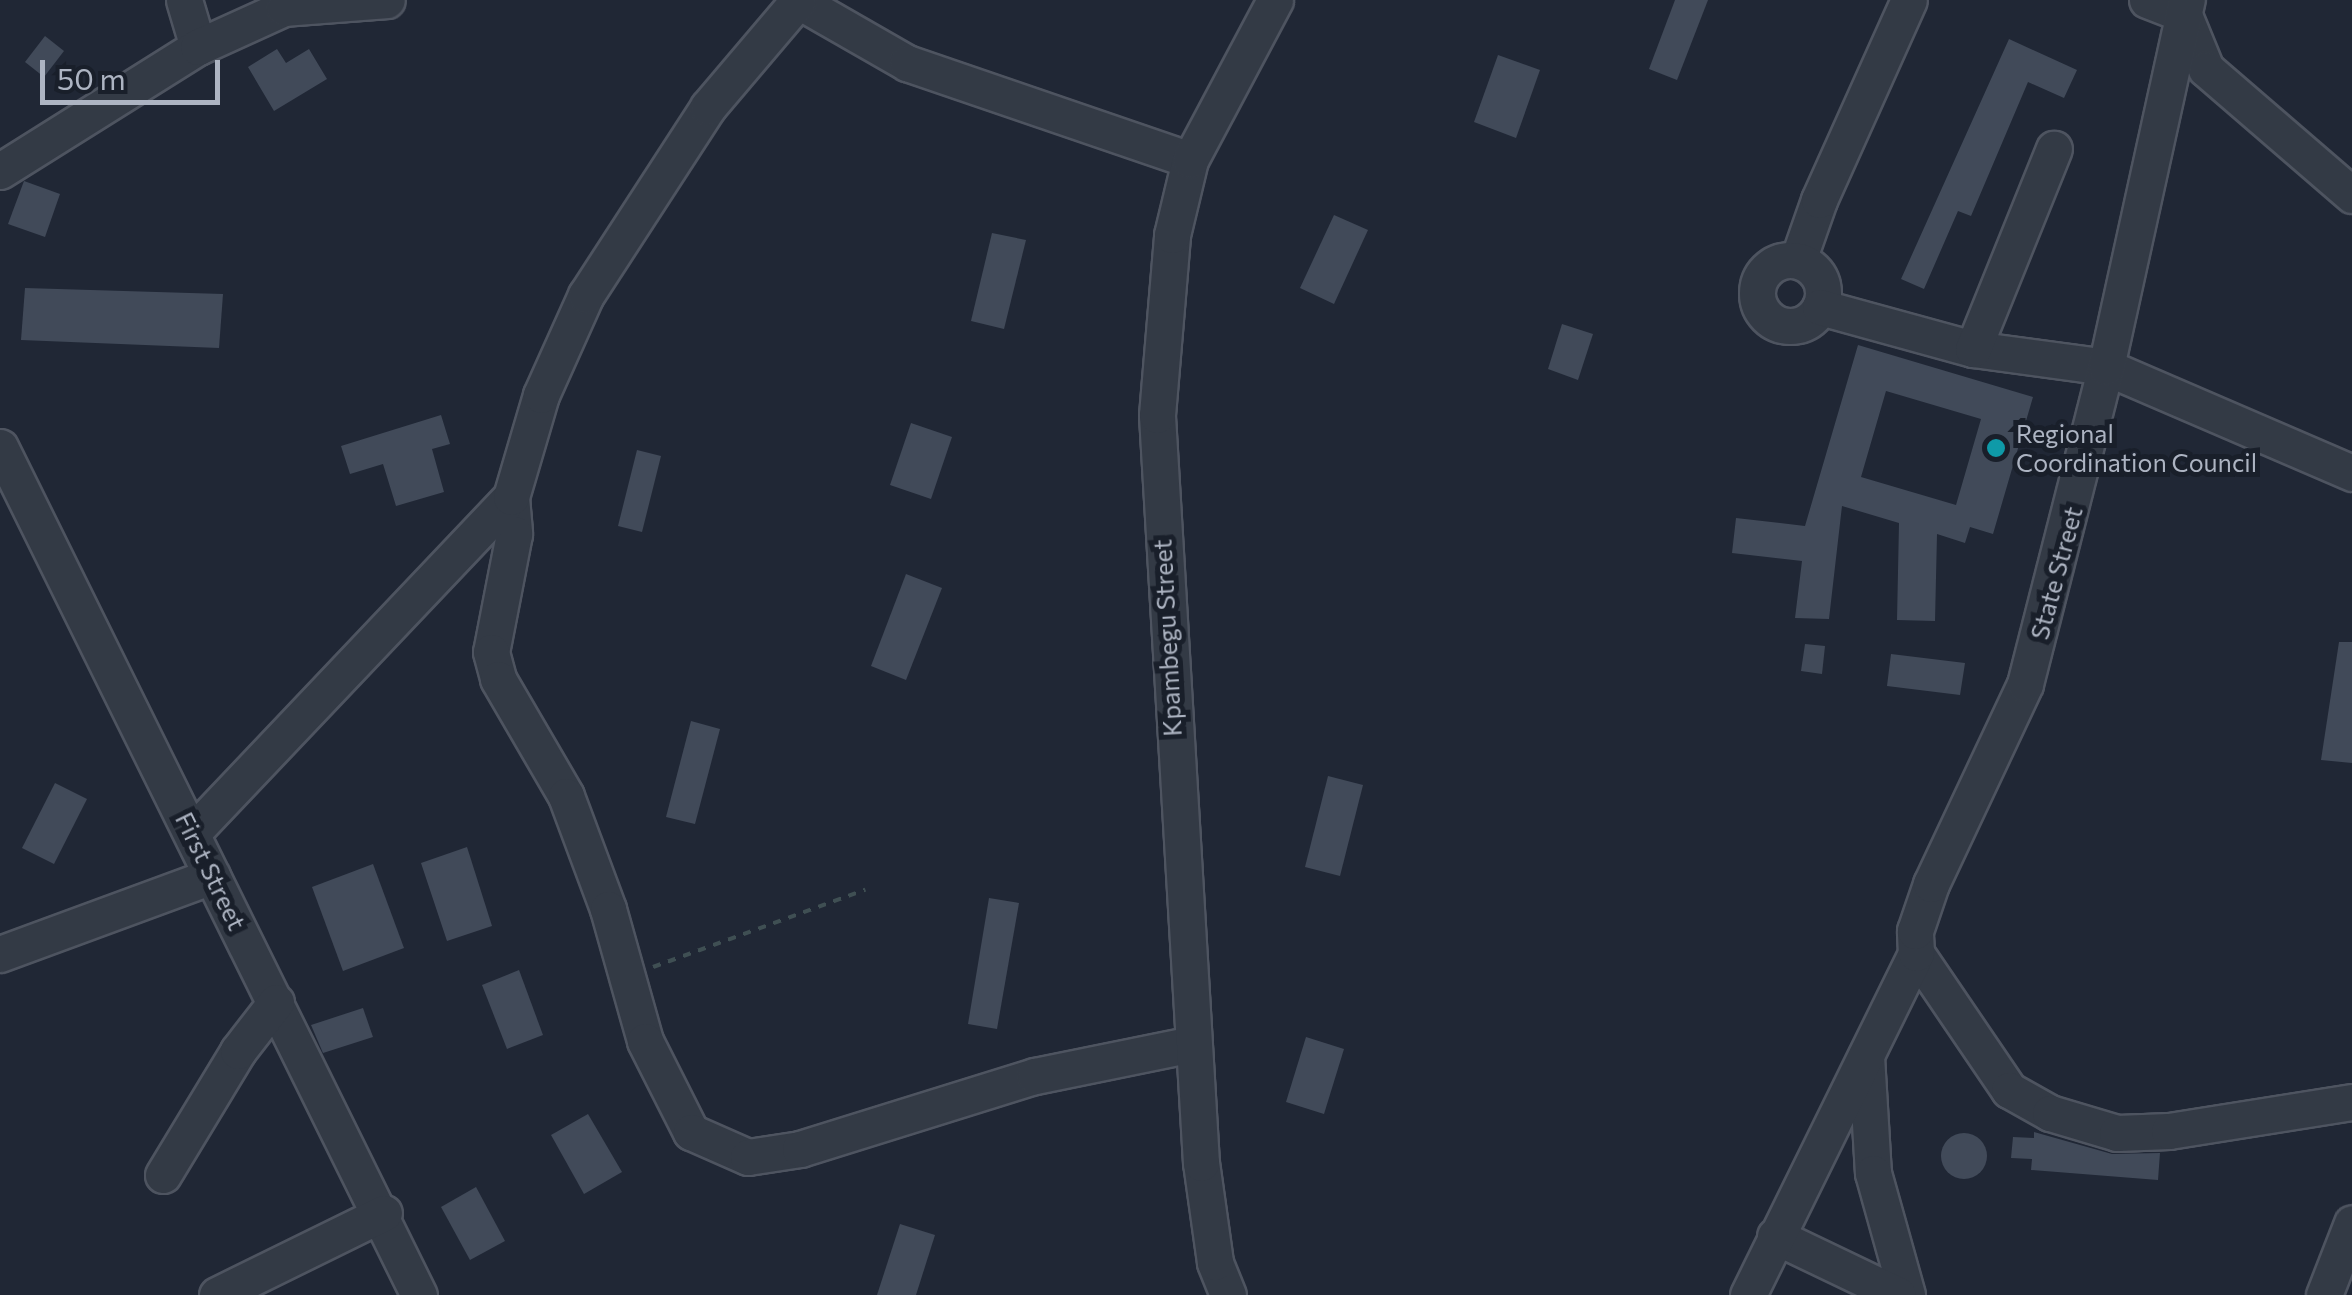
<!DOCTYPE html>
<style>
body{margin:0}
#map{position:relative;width:2352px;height:1295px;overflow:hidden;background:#202735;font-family:Commissioner,sans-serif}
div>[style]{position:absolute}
.building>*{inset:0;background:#414a59}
.round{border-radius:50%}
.path>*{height:4px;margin-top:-2px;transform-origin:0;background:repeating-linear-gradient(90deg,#3f4f53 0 8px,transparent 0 16px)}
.roads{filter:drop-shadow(2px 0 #4e5460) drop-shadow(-2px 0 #4e5460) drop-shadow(0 2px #4e5460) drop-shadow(0 -2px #4e5460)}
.minor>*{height:35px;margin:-17.5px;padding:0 17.5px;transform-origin:17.5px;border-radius:17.5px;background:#333a45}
.minor>.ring{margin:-17.5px;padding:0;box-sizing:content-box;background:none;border:35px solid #333a45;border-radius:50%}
.dots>*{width:28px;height:28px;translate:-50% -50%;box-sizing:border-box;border:5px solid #191f2a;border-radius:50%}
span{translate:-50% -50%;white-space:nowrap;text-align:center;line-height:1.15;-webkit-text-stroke:10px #191f2a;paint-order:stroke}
.poi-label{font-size:25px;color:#adb4c2}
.left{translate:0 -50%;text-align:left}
.street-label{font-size:25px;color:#adb4c2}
.scale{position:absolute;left:40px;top:60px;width:180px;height:45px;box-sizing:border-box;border:5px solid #adb4c2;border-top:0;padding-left:12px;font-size:30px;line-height:35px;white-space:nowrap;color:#adb4c2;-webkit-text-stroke:8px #191f2a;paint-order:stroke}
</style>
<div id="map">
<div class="building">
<div style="clip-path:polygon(1675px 0,1708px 0,1677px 80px,1649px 69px)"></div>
<div style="clip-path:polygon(45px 36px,64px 51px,44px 77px,25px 62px)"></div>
<div style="clip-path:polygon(2009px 39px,2077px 70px,2064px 98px,2028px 82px,1971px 216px,1958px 211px,1924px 289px,1901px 279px)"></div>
<div style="clip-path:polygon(277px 49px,286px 63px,309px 49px,327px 79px,274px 111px,248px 67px)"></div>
<div style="clip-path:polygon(1498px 55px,1540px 70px,1516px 138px,1474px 122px)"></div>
<div style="clip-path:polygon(24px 181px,60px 194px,45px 237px,8px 224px)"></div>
<div style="clip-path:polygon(1334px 215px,1368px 230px,1334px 304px,1300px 288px)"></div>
<div style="clip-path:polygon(992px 233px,1026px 240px,1004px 329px,971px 321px)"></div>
<div style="clip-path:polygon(25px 288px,223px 294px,219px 348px,21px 340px)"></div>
<div style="clip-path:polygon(1562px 324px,1593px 334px,1578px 380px,1548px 369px)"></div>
<div style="clip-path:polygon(evenodd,1858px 345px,2033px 397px,1993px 534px,1970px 527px,1965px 543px,1937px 534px,1935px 621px,1897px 620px,1899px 523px,1842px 506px,1829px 619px,1795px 618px,1802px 561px,1732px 553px,1736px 518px,1805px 526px,1858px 345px,1886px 391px,1981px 419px,1956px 505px,1861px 477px,1886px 391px)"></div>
<div style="clip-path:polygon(441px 415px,450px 444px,432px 449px,444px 492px,396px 506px,383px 464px,350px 474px,341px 446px)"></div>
<div style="clip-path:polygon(911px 423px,952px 437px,931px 499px,890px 485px)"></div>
<div style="clip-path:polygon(637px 450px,661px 456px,642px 532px,618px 526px)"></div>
<div style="clip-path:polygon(906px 574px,942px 588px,906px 680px,871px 666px)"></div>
<div style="clip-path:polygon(2339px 642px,2352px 642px,2352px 763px,2321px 760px)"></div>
<div style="clip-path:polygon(1805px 644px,1825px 646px,1822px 674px,1801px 671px)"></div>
<div style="clip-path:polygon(1891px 654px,1965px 663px,1960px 695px,1887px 686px)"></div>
<div style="clip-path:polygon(691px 721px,720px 729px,695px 824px,666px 817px)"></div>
<div style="clip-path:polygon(1328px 776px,1363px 785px,1340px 876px,1305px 867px)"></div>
<div style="clip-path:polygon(55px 783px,87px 799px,54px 864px,22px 848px)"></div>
<div style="clip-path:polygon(467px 847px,492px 926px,447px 941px,421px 863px)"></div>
<div style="clip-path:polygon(373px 864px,404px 948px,343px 971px,312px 887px)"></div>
<div style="clip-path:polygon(989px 898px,1019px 903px,997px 1029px,968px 1024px)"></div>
<div style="clip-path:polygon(519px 970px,543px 1035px,507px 1049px,482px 985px)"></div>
<div style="clip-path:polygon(363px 1008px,373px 1037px,323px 1053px,311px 1025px)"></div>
<div style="clip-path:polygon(1306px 1037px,1344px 1049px,1324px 1114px,1286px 1102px)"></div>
<div style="clip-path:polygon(588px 1114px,622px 1172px,584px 1194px,551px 1135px)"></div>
<div style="clip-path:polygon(2034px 1132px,2112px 1154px,2160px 1153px,2158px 1180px,2031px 1170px,2032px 1159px,2011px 1158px,2013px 1137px,2034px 1138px)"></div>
<div class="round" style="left:1941px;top:1133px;width:46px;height:46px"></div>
<div style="clip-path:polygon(476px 1187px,505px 1241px,470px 1260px,441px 1207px)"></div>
<div style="clip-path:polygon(900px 1224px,935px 1235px,916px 1295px,877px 1295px)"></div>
</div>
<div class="path">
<div style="left:653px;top:967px;width:226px;rotate:-20deg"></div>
</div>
<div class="roads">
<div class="minor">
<div style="left:184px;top:0;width:49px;rotate:73.4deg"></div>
<div style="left:797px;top:0;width:127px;rotate:29.8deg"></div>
<div style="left:907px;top:63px;width:299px;rotate:18.9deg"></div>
<div style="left:2147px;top:0;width:40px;rotate:21deg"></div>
<div style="left:2184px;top:15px;width:58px;rotate:67.8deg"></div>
<div style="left:2206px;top:69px;width:193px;rotate:40.8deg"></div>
<div style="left:0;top:171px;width:234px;rotate:-32.1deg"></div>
<div style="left:198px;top:47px;width:94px;rotate:-24.4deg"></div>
<div style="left:284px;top:8px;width:103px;rotate:-4.4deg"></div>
<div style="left:1798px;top:260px;width:64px;rotate:-70.7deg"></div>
<div style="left:1819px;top:200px;width:219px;rotate:-65.8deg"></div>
<div class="ring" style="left:1757px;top:260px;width:31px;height:31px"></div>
<div style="left:1820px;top:307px;width:159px;rotate:15.4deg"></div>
<div style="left:1973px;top:349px;width:134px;rotate:7.7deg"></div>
<div style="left:2106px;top:367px;width:268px;rotate:23.3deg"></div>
<div style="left:1973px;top:349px;width:216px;rotate:-68deg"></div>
<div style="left:0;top:447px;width:946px;rotate:63.71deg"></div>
<div style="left:511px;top:497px;width:37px;rotate:85deg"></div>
<div style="left:514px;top:534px;width:120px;rotate:101deg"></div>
<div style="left:491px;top:652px;width:28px;rotate:75deg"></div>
<div style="left:498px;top:679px;width:135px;rotate:59.8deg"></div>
<div style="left:566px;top:796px;width:121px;rotate:69.6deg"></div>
<div style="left:608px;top:909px;width:137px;rotate:74.3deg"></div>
<div style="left:645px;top:1041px;width:102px;rotate:63.2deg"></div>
<div style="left:691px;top:1132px;width:62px;rotate:23.7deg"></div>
<div style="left:748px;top:1157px;width:53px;rotate:-8.7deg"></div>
<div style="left:800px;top:1149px;width:246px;rotate:-17.3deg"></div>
<div style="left:1035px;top:1076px;width:160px;rotate:-11.5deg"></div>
<div style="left:193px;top:832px;width:462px;rotate:-46.5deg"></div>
<div style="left:511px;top:497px;width:106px;rotate:-73.6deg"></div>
<div style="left:541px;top:395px;width:110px;rotate:-65.8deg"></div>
<div style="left:586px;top:295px;width:224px;rotate:-57deg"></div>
<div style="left:708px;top:107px;width:139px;rotate:-49.7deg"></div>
<div style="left:1916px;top:953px;width:166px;rotate:55.8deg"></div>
<div style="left:2009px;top:1090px;width:47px;rotate:29.3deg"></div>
<div style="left:2050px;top:1113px;width:70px;rotate:16.6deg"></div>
<div style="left:2117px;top:1133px;width:52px;rotate:-2.2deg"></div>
<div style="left:2169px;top:1131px;width:185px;rotate:-9deg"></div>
<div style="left:0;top:954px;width:226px;rotate:-20.2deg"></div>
<div style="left:1866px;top:1056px;width:117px;rotate:86.6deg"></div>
<div style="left:1873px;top:1173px;width:127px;rotate:74.4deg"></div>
<div style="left:163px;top:1175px;width:145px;rotate:-58.8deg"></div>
<div style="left:238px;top:1051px;width:62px;rotate:-52.2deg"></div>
<div style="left:1775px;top:1236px;width:136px;rotate:25.6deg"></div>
<div style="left:217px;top:1295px;width:186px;rotate:-26.2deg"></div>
<div style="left:1228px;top:1295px;width:35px;rotate:-112deg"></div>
<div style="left:1215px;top:1262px;width:100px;rotate:-98deg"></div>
<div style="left:1201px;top:1163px;width:749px;rotate:-93.37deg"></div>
<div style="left:1157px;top:415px;width:181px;rotate:-85.2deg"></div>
<div style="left:1172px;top:235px;width:77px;rotate:-76.5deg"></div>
<div style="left:1190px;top:160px;width:181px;rotate:-62deg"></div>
<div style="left:1748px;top:1295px;width:381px;rotate:-63.8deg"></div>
<div style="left:1916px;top:953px;width:22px;rotate:-93deg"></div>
<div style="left:1915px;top:931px;width:50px;rotate:-71.2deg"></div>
<div style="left:1931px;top:884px;width:221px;rotate:-64.8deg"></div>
<div style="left:2025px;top:684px;width:327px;rotate:-75.7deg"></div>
<div style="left:2106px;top:367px;width:376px;rotate:-77.6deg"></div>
<div style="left:2324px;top:1295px;width:77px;rotate:-68.7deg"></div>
</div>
</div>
<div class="dots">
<div style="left:1996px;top:448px;background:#0f9aa8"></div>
</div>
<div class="poi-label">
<span class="left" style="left:2016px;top:448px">Regional<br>Coordination Council</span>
</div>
<div class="street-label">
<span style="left:2056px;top:573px;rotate:-75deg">State Street</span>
<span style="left:1167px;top:638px;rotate:-93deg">Kpambegu Street</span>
<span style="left:211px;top:871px;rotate:64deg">First Street</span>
</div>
<div class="scale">50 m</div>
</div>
